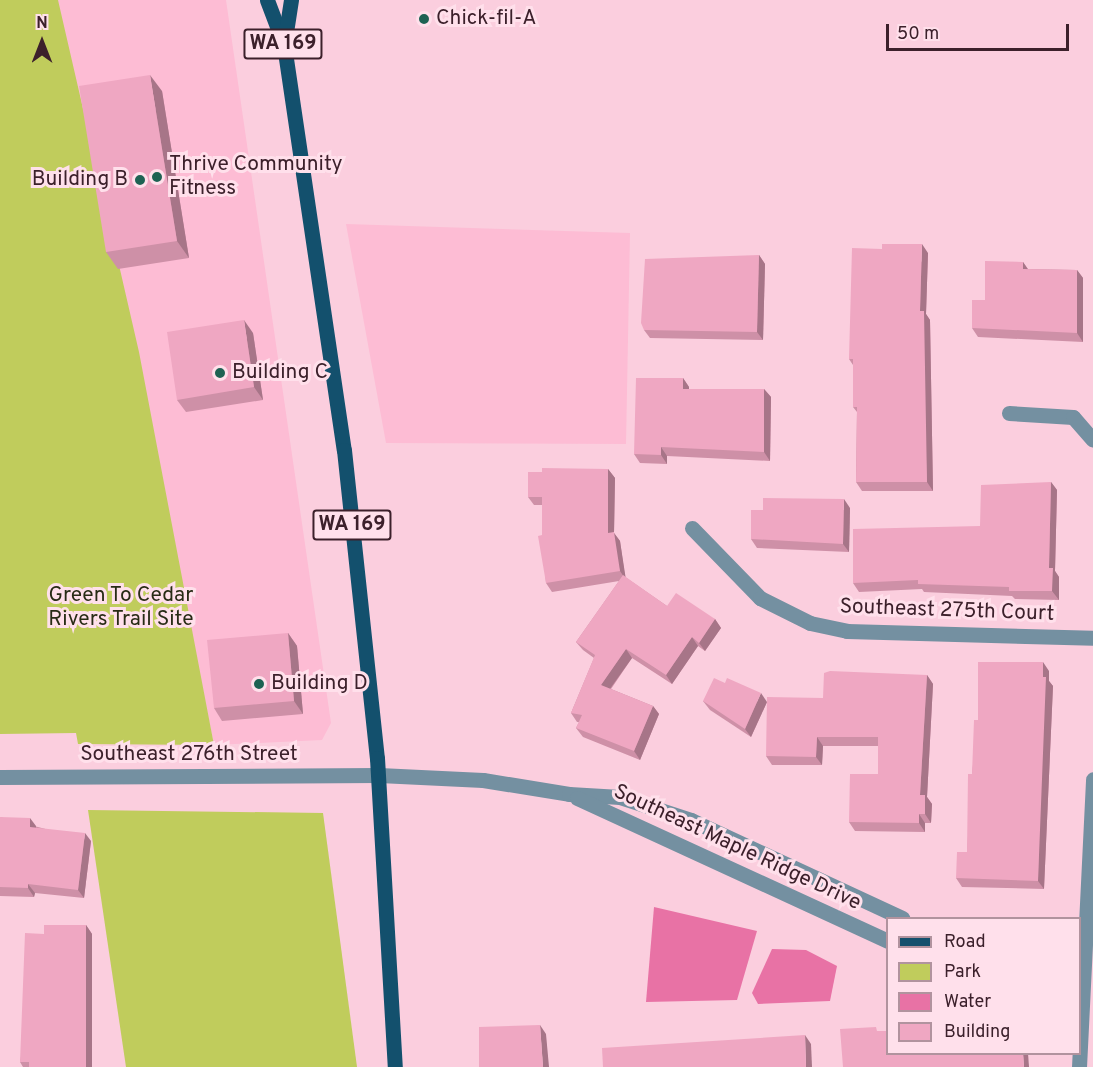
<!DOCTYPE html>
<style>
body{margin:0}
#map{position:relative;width:1093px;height:1067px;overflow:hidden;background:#fbcede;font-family:Overpass,sans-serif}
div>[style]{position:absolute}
.built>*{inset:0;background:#fdbcd4}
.green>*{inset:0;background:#c0cc5c}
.water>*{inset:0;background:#e872a5}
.minor>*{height:15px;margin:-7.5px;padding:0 7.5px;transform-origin:7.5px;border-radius:7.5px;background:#7490a1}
.primary>*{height:15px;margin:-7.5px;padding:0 7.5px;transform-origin:7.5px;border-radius:7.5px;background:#13506d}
.wall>*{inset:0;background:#ce90a7}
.shaded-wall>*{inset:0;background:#a77588}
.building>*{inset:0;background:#efa7c2}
.dots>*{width:16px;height:16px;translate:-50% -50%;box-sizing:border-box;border:3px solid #ffe0eb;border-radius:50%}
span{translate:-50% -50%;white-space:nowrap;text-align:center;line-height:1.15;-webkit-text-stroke:6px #ffe0eb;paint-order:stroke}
.shield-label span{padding:2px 4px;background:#ffe0eb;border:2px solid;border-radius:4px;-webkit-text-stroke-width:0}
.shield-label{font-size:20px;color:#3c202b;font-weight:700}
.poi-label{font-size:21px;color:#3c202b}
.left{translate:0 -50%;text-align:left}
.right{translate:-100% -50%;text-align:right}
.park-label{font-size:21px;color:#282b15}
.street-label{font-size:21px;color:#3c202b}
.legend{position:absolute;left:886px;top:917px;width:195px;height:138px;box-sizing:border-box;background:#ffe0eb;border:2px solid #b1939e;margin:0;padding:8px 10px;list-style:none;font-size:18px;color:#3c202b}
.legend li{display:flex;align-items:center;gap:12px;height:30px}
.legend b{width:30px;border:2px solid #b1939e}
.north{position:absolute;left:12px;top:12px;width:60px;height:60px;-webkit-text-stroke:4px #ffe0eb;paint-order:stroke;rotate:0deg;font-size:16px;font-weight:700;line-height:24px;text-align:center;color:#3c202b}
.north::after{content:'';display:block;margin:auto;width:21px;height:27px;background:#3c202b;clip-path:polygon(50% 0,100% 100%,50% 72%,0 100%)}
.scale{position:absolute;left:886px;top:24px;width:183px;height:27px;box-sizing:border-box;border:3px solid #3c202b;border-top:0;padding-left:8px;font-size:18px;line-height:21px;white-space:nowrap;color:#3c202b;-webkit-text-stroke:4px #ffe0eb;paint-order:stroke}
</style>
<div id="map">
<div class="built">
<div style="clip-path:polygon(55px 0,226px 0,331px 723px,322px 740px,214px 745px,118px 269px)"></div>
<div style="clip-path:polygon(346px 224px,630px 233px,626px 444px,386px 443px)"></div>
</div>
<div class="green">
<div style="clip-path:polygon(0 0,58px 0,139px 352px,214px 745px,78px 744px,76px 733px,0 734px)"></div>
<div style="clip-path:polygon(88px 810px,323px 813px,357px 1067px,126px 1067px)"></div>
</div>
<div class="water">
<div style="clip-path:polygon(654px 907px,757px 931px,737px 1000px,646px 1002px)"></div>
<div style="clip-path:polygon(772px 949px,806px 950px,837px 966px,830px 1001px,758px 1004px,752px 993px)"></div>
</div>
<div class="minor">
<div style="left:1009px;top:413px;width:64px;rotate:3.6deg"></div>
<div style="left:1073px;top:417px;width:30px;rotate:49deg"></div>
<div style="left:692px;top:528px;width:98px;rotate:45.8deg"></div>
<div style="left:760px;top:598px;width:56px;rotate:26.6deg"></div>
<div style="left:810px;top:623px;width:38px;rotate:12deg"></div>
<div style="left:847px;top:631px;width:246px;rotate:1.6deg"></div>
<div style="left:0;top:777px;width:379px;rotate:-0.3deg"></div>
<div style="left:379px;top:775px;width:104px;rotate:2.8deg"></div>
<div style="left:483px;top:780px;width:87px;rotate:9.2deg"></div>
<div style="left:569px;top:794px;width:51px;rotate:3.4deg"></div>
<div style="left:620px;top:797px;width:75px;rotate:17.9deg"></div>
<div style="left:691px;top:820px;width:233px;rotate:24.9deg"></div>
<div style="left:577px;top:798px;width:342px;rotate:24.7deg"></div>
<div style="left:1079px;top:1067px;width:288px;rotate:-87.2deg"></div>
</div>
<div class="primary">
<div style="left:267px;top:0;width:48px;rotate:69.3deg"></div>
<div style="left:284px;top:45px;width:46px;rotate:-81.2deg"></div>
<div style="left:284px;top:45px;width:409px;rotate:81.6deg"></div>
<div style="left:344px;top:450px;width:310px;rotate:83.9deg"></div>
<div style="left:377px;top:758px;width:310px;rotate:86.7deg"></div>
</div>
<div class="wall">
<div style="clip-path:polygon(162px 91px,189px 258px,118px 269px,106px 252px)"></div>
<div style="clip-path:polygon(928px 253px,926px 314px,930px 320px,933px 491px,862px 491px,856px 482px,857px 412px,853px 407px,853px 365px,849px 359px)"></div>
<div style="clip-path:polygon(759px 255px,765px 264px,763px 340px,650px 338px,644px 330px)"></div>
<div style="clip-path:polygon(1023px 262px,1028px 269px,1077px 270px,1083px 278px,1083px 342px,978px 337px,972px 328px,985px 300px)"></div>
<div style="clip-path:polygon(253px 333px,263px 400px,186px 412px,177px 400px)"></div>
<div style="clip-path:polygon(683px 378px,689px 387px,689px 389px,764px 389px,771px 397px,770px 461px,667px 456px,667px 464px,640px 463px,634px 454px)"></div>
<div style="clip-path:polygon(608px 469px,615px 478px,614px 533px,620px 541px,625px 577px,667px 606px,715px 619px,721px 628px,705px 651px,698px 646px,672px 684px,632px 658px,611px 689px,653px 706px,659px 714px,640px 760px,583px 737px,576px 728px,579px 722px,577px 722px,571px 713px,594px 658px,583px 650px,576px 642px,619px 581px,552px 592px,546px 583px,542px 535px,542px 505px,534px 505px,528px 497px,542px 472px)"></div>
<div style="clip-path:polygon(1051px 482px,1057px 490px,1055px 571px,1059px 577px,1059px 600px,1015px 599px,1012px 596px,924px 592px,922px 589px,859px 592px,853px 583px,980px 526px)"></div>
<div style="clip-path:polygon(850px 508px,849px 552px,757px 548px,751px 539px)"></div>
<div style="clip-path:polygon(288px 633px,297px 646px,303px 714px,222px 721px,214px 708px)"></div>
<div style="clip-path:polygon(1049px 671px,1049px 681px,1053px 686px,1044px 889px,962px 887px,956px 878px,967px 852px,972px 774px,978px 720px)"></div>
<div style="clip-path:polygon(927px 675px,933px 684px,927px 797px,932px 804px,931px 823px,925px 823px,925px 832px,855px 831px,849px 822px,878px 774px,878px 746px,823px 746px,822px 765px,772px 765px,766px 756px)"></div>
<div style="clip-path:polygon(703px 701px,767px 702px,751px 737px,710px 710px)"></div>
<div style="clip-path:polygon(0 817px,91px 841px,84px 898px,35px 893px,34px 897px,0 896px)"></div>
<div style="clip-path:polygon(86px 925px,92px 934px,92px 1067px,23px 1067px,20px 1062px,44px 934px)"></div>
</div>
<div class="shaded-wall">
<div style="clip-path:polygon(150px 75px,162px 91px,189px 258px,177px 241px)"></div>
<div style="clip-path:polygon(922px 244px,928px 253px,926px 314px,930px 320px,933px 491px,927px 482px,920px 311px)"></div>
<div style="clip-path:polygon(759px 255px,765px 264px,763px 340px,757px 332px)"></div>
<div style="clip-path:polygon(1023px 262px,1029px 271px,1023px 269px)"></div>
<div style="clip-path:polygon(1077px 270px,1083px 278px,1083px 342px,1077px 333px)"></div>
<div style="clip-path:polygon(244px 320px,253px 333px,263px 400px,254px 387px)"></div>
<div style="clip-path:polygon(683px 378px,689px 387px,689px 397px,683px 389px)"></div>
<div style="clip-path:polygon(764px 389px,771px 397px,770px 461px,764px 452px)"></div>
<div style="clip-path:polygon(661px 447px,667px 456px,667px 464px,661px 455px)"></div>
<div style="clip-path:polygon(608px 469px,615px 478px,614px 533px,620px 541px,626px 580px,620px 571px,608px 533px)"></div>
<div style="clip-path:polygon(1051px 482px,1057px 490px,1055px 571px,1059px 577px,1059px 600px,1052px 591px,1049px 568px)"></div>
<div style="clip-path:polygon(844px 499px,850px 508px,849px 552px,843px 544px)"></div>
<div style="clip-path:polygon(715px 619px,721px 628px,705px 651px,699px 643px)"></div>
<div style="clip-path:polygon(288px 633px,297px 646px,303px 714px,294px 701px)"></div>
<div style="clip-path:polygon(692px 637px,698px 646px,672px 684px,666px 675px)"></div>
<div style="clip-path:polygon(626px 649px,632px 658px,607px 693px,601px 685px)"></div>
<div style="clip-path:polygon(1043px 662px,1049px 671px,1049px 681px,1053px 686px,1044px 889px,1038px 881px)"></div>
<div style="clip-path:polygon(927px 675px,933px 684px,927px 797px,932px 804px,931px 823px,925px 814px,920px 795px)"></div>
<div style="clip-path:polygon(761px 693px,767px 702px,751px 737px,745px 729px)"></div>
<div style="clip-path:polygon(653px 706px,659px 714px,640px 760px,634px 751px)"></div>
<div style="clip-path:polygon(817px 737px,823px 746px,822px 765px,816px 757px)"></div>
<div style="clip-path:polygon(919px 814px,925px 823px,925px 832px,919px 823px)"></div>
<div style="clip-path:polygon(30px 818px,36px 826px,36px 835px,30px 827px)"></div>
<div style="clip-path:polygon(85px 833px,91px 841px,84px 898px,78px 890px)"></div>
<div style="clip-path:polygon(28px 884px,35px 893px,34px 897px,28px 888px)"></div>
<div style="clip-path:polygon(86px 925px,92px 934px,92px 1067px,86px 1067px)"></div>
<div style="clip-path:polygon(540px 1025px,546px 1034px,549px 1067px,543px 1067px)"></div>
<div style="clip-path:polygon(805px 1035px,811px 1044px,812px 1067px,806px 1067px)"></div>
<div style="clip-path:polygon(1023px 1053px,1028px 1053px,1029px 1067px,1024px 1067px)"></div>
</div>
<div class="building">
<div style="clip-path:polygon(150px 75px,177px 241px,106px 252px,79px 86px)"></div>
<div style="clip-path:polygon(882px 244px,922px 244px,920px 311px,924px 311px,927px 482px,856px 482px,857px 407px,853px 407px,853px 359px,849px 359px,852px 248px,882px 249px)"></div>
<div style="clip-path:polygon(759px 255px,757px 332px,644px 330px,641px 323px,645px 259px)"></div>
<div style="clip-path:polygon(985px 261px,1023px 262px,1023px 269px,1077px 270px,1077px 333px,972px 328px,972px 300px,985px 300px)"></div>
<div style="clip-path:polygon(244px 320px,254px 387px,177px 400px,167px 332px)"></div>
<div style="clip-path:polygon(636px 378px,683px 378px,683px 389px,764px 389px,764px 452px,661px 447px,661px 455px,634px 454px)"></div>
<div style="clip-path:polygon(542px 468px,608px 469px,608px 533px,614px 532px,620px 571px,546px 583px,538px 536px,542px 535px,542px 497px,528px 497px,528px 472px,542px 472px)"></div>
<div style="clip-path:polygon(1051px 482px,1049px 568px,1053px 568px,1052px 591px,1009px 591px,1009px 587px,918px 584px,918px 580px,853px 583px,853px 529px,980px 526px,981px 485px)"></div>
<div style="clip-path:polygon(763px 498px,844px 499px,843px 544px,751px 539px,751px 510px,763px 510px)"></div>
<div style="clip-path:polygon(623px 575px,667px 606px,676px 593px,715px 619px,699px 643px,692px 637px,666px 675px,626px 649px,601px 685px,653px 706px,634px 751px,576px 728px,582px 715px,571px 713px,595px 655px,576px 642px)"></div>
<div style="clip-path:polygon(288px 633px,294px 701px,214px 708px,207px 640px)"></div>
<div style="clip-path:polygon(978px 662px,1043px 662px,1043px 677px,1046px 677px,1038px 881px,956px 878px,957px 852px,967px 852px,968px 774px,972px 774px,974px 720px,978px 720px)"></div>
<div style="clip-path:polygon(830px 671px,927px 675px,920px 795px,925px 795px,925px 814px,919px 814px,919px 823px,849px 822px,850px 774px,878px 774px,878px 737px,817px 737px,816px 757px,766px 756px,767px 697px,823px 698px,824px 673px)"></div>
<div style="clip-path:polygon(714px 678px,725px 683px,727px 678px,761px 693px,745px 729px,703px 701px)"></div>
<div style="clip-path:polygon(0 817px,30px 818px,30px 827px,85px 833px,78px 890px,28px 884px,28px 888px,0 887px)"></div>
<div style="clip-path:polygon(44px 925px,86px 925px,86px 1067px,29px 1067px,29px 1062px,20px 1062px,25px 933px,44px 934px)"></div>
<div style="clip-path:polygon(540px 1025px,543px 1067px,479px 1067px,479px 1027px)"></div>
<div style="clip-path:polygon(876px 1027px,877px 1031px,888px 1031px,888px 1053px,1023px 1053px,1024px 1067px,843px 1067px,840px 1029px)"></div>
<div style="clip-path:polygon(805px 1035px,806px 1067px,603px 1067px,602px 1048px)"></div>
</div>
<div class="dots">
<div style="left:424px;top:19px;background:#1e6253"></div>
<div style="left:157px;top:177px;background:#1e6253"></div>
<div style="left:140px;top:180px;background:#1e6253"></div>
<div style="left:220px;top:373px;background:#1e6253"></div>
<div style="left:259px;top:684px;background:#1e6253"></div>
</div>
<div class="shield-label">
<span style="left:283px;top:44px">WA 169</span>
<span style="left:352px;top:525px">WA 169</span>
</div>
<div class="poi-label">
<span class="left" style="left:436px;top:19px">Chick-fil-A</span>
<span class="left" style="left:169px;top:177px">Thrive Community<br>Fitness</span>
<span class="right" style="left:128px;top:180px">Building B</span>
<span class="left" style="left:232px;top:373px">Building C</span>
<span class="left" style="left:271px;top:684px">Building D</span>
</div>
<div class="park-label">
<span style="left:121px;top:608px">Green To Cedar<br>Rivers Trail Site</span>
</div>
<div class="street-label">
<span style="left:947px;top:611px;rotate:2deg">Southeast 275th Court</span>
<span style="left:189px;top:755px">Southeast 276th Street</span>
<span style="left:737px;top:848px;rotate:25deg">Southeast Maple Ridge Drive</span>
</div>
<ul class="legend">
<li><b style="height:8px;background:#13506d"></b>Road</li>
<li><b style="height:16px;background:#c0cc5c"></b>Park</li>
<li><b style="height:16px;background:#e872a5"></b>Water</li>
<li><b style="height:16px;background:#efa7c2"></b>Building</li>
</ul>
<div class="north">N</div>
<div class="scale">50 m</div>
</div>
